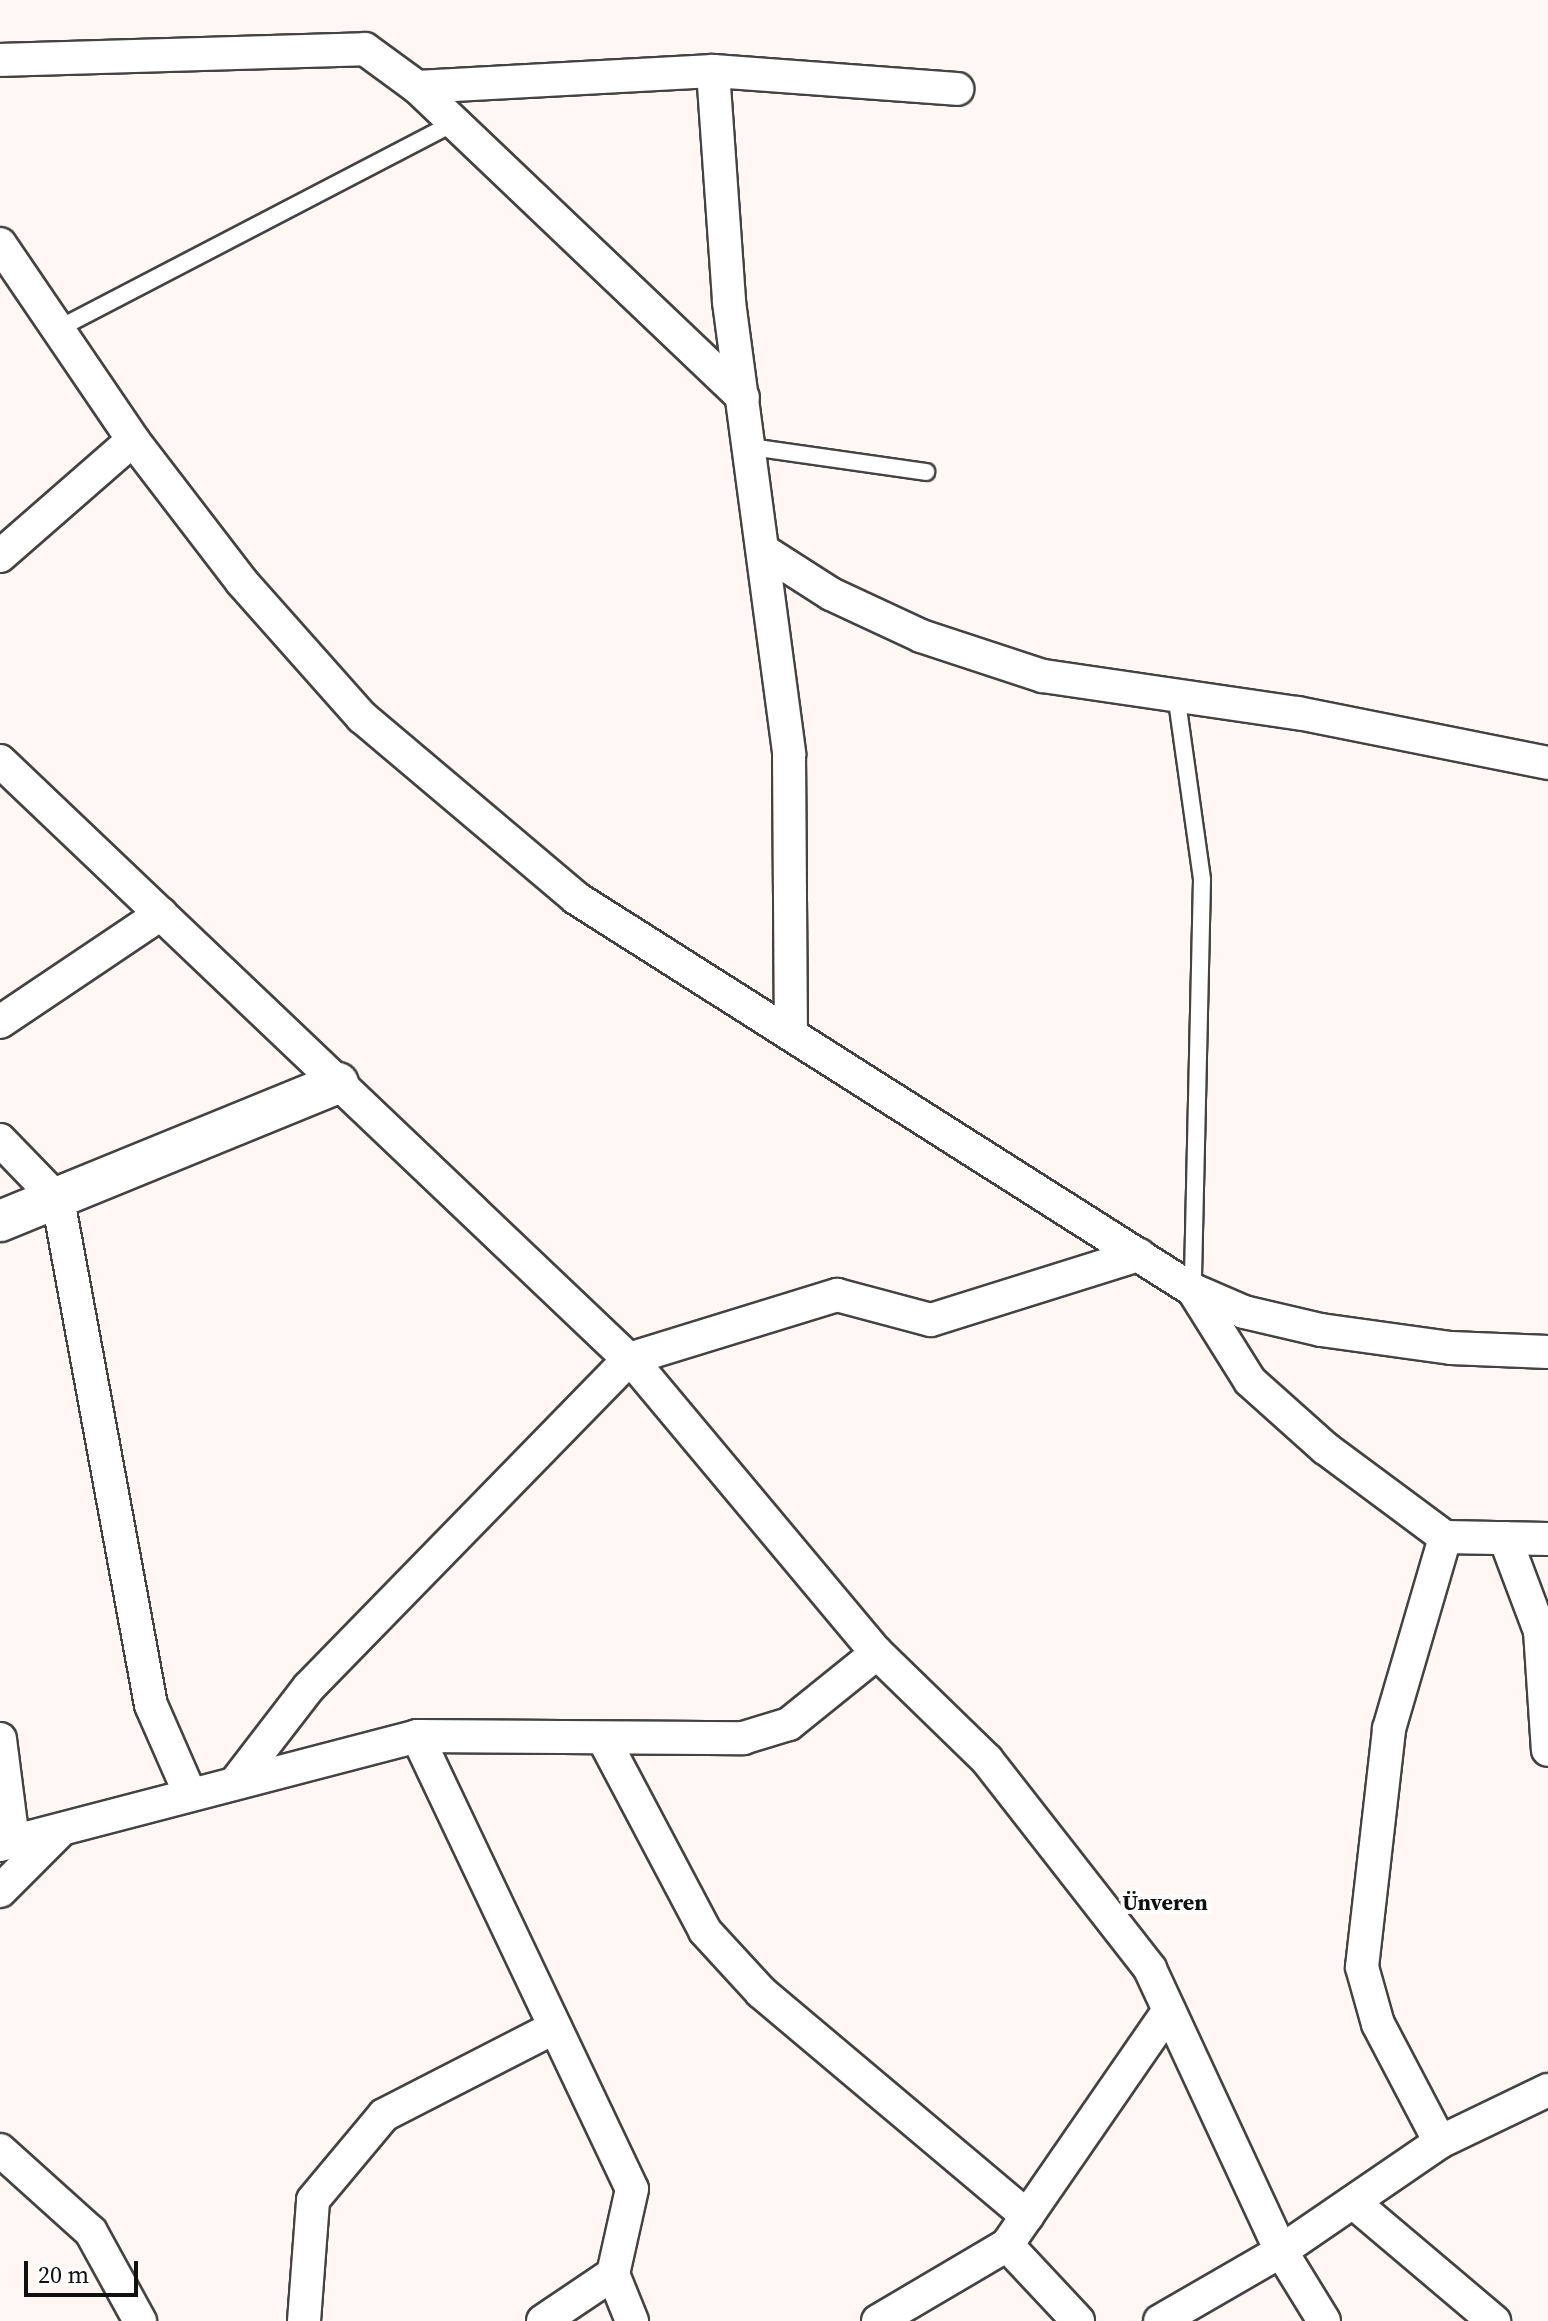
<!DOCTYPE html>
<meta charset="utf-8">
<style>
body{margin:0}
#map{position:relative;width:1548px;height:2321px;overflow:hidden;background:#fff7f3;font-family:"Source Serif 4",serif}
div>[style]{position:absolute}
.roads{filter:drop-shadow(2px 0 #434343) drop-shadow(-2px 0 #434343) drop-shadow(0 2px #434343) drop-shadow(0 -2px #434343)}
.service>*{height:16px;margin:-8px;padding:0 8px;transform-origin:8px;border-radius:8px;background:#fff}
.minor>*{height:32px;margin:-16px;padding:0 16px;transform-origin:16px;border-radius:16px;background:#fff}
.tertiary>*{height:40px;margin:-20px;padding:0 20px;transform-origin:20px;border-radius:20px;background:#fff}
span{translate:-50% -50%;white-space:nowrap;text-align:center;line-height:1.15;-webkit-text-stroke:8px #fff;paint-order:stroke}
.neighbourhood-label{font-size:22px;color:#101010;font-weight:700}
.scale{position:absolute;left:24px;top:2261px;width:114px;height:36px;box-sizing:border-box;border:4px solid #101010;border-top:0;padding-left:10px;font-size:24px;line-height:28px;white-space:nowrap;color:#101010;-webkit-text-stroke:6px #fff;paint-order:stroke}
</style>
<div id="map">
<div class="roads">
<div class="service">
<div style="left:58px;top:329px;width:448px;rotate:-27.5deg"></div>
<div style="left:751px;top:447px;width:177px;rotate:8.1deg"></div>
<div style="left:1176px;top:694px;width:188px;rotate:82deg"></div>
<div style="left:1202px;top:880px;width:410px;rotate:91.3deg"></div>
</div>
<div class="minor">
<div style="left:0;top:60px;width:365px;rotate:-1.7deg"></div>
<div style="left:365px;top:49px;width:64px;rotate:36.2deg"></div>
<div style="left:417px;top:87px;width:450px;rotate:43.6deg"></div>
<div style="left:713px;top:71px;width:232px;rotate:86deg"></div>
<div style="left:729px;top:302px;width:456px;rotate:82.4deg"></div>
<div style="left:789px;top:754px;width:276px;rotate:89.6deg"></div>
<div style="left:417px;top:87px;width:296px;rotate:-3.1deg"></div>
<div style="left:713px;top:71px;width:245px;rotate:4.2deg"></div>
<div style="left:0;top:244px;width:237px;rotate:55.8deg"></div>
<div style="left:133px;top:440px;width:179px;rotate:52.5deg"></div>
<div style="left:242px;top:582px;width:181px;rotate:48.4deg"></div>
<div style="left:362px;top:717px;width:280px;rotate:40.2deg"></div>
<div style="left:576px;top:898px;width:731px;rotate:32.43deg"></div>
<div style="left:1193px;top:1290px;width:56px;rotate:23.3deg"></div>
<div style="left:1244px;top:1312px;width:79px;rotate:13.2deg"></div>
<div style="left:1321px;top:1330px;width:131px;rotate:7.9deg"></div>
<div style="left:1451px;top:1348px;width:97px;rotate:2.4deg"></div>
<div style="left:767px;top:553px;width:76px;rotate:32.6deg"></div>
<div style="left:831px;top:594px;width:99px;rotate:25deg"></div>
<div style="left:921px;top:636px;width:128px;rotate:18.2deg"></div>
<div style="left:1043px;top:676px;width:258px;rotate:8.3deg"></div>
<div style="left:1298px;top:713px;width:255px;rotate:11.3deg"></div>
<div style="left:0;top:556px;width:176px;rotate:-41.1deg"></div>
<div style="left:0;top:761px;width:883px;rotate:43.58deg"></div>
<div style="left:640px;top:1370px;width:369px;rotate:50.1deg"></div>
<div style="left:877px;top:1653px;width:153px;rotate:44.2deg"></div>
<div style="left:987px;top:1760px;width:265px;rotate:52deg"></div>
<div style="left:1150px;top:1969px;width:311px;rotate:65.1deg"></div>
<div style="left:1281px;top:2251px;width:82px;rotate:58.4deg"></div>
<div style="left:0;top:1022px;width:194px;rotate:-33.9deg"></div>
<div style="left:0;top:1140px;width:83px;rotate:46deg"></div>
<div style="left:58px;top:1200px;width:513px;rotate:79.57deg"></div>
<div style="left:151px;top:1705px;width:97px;rotate:66.3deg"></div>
<div style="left:1193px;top:1290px;width:107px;rotate:57.9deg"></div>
<div style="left:1250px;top:1381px;width:101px;rotate:41.8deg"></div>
<div style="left:1325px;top:1448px;width:149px;rotate:36.6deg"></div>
<div style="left:1445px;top:1537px;width:103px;rotate:1.1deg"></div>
<div style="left:1505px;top:1538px;width:99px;rotate:69.4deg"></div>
<div style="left:1540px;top:1631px;width:119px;rotate:86.2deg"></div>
<div style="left:417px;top:1736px;width:501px;rotate:64.61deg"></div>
<div style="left:632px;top:2189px;width:87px;rotate:102.6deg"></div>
<div style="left:613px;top:2274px;width:51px;rotate:68deg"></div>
<div style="left:603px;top:1738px;width:218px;rotate:62.1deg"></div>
<div style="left:705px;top:1931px;width:83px;rotate:47.4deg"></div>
<div style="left:761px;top:1992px;width:348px;rotate:40.1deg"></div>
<div style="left:0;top:1739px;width:103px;rotate:82.7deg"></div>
<div style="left:235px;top:1783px;width:121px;rotate:-52.4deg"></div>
<div style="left:309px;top:1687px;width:458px;rotate:-45.7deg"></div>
<div style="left:629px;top:1359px;width:218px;rotate:-17.1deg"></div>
<div style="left:837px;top:1295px;width:97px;rotate:14.9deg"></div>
<div style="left:931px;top:1320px;width:218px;rotate:-17.4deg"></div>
<div style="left:0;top:1845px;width:431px;rotate:-14.6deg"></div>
<div style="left:417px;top:1736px;width:326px;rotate:0.4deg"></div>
<div style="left:743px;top:1738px;width:48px;rotate:-16.9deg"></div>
<div style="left:789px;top:1724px;width:113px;rotate:-38.9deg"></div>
<div style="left:0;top:1891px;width:86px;rotate:-45deg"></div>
<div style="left:1440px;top:2142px;width:133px;rotate:-117.7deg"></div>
<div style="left:1378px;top:2024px;width:59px;rotate:-105.7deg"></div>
<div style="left:1362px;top:1967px;width:240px;rotate:-83.5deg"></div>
<div style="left:1389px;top:1729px;width:200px;rotate:-73.7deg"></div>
<div style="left:0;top:2150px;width:122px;rotate:42deg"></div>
<div style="left:91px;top:2232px;width:102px;rotate:61.2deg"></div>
<div style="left:1353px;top:2202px;width:185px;rotate:40.2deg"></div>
<div style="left:1007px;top:2245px;width:104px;rotate:46.9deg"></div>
<div style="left:304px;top:2321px;width:121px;rotate:-85.7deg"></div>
<div style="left:313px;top:2200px;width:111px;rotate:-50.1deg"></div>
<div style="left:384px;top:2115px;width:192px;rotate:-27.2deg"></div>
<div style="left:543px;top:2321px;width:84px;rotate:-33.9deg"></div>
<div style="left:878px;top:2321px;width:150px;rotate:-30.5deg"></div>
<div style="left:1007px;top:2245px;width:285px;rotate:-55.4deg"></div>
<div style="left:1160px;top:2321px;width:140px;rotate:-30deg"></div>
<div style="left:1281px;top:2251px;width:193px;rotate:-34.4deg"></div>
<div style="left:1440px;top:2142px;width:120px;rotate:-25.7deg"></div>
</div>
<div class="tertiary">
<div style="left:0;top:1221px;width:365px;rotate:-22.2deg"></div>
</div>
</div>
<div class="neighbourhood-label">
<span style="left:1165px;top:1903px">Ünveren</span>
</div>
<div class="scale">20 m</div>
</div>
